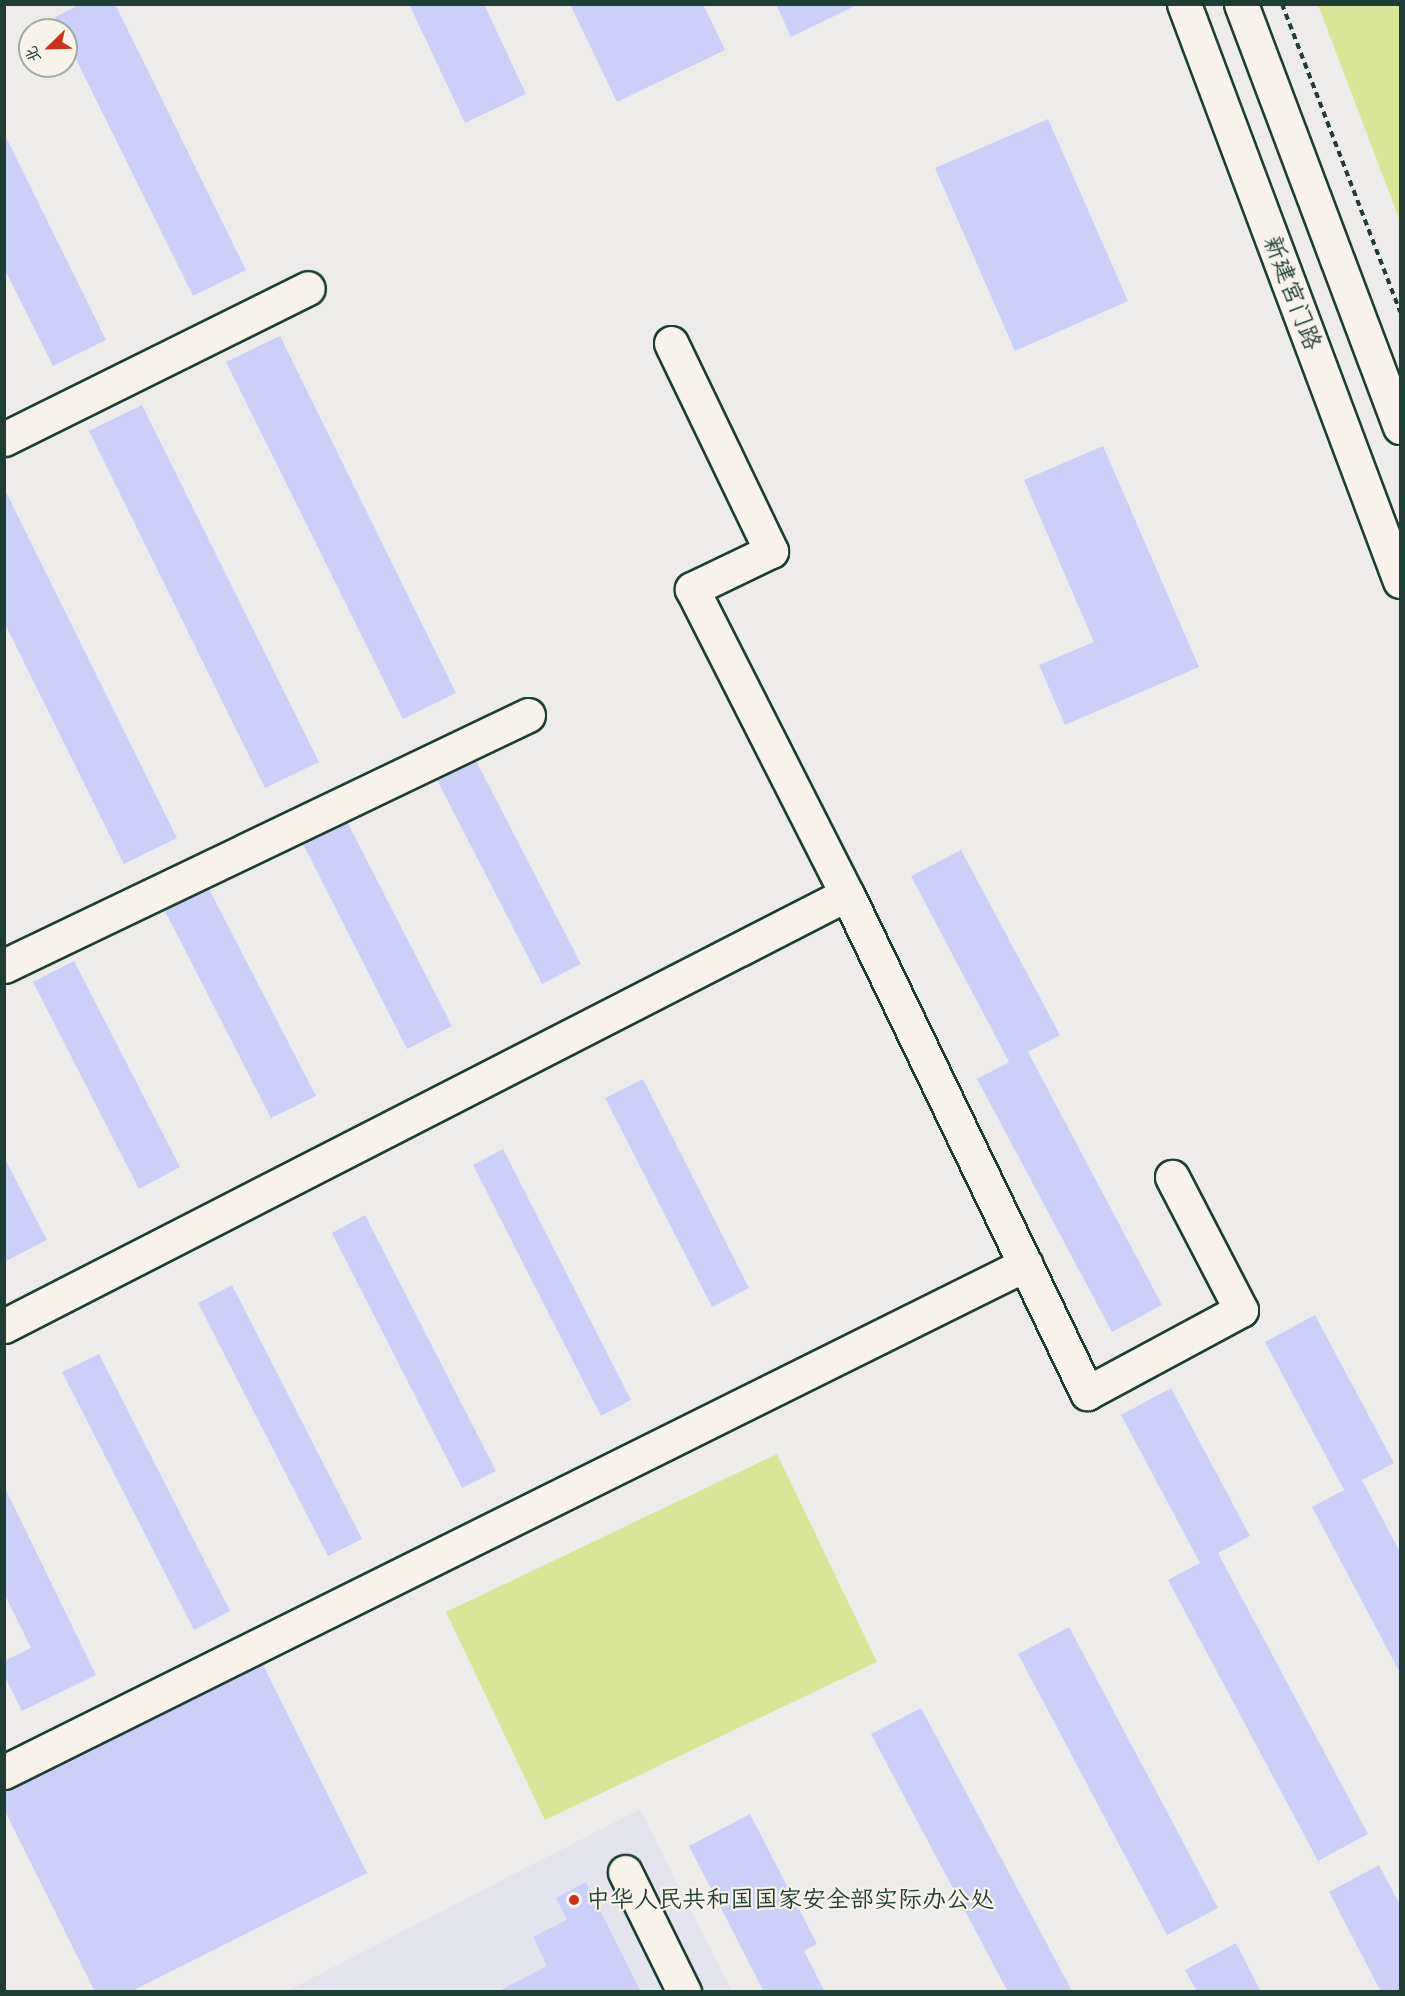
<!DOCTYPE html>
<meta charset="utf-8">
<style>
body{margin:0}
#map{position:relative;width:1405px;height:1996px;overflow:hidden;background:#eeeceb;font-family:Caveat,"LXGW WenKai TC",sans-serif}
div>[style]{position:absolute}
.built>*{inset:0;background:#e4e4ef}
.green>*{inset:0;background:#d9e597}
.building>*{inset:0;background:#cbd0f8}
.path>*{height:4px;margin-top:-2px;transform-origin:0;background:repeating-linear-gradient(90deg,#1f3d34 0 6px,transparent 0 10.5px)}
.roads{filter:drop-shadow(2px 0 #1f3d34) drop-shadow(-2px 0 #1f3d34) drop-shadow(0 2px #1f3d34) drop-shadow(0 -2px #1f3d34)}
.minor>*{height:33px;margin:-16.5px;padding:0 16.5px;transform-origin:16.5px;border-radius:16.5px;background:#f7f3e8}
.dots>*{width:16px;height:16px;translate:-50% -50%;box-sizing:border-box;border:3px solid #f7f3e8;border-radius:50%}
span{translate:-50% -50%;white-space:nowrap;text-align:center;line-height:1.15;-webkit-text-stroke:4.5px #f7f3e8;paint-order:stroke}
.street-label{font-size:24px;color:#1f3d34}
.poi-label{font-size:24px;color:#1f3d34}
.left{translate:0 -50%;text-align:left}
.frame{position:absolute;inset:0;border:6px solid #1f3d34;pointer-events:none}
.north{position:absolute;left:18px;top:18px;width:60px;height:60px;box-sizing:border-box;background:#f7f3e8;border:2px solid #a1aaa0;border-radius:50%;rotate:247deg;font-size:16px;font-weight:700;line-height:24px;text-align:center;color:#1f3d34}
.north::after{content:'';display:block;margin:auto;width:21px;height:27px;background:#c8321e;clip-path:polygon(50% 0,100% 100%,50% 72%,0 100%)}
</style>
<div id="map">
<div class="built">
<div style="clip-path:polygon(640px 1809px,732px 1991px,285px 1992px)"></div>
</div>
<div class="green">
<div style="clip-path:polygon(1318px 5px,1400px 5px,1400px 221px)"></div>
<div style="clip-path:polygon(777px 1454px,877px 1662px,545px 1820px,446px 1612px)"></div>
</div>
<div class="building">
<div style="clip-path:polygon(81px 4px,115px 4px,246px 270px,193px 296px,66px 39px,66px 30px,61px 30px,55px 17px)"></div>
<div style="clip-path:polygon(409px 4px,484px 4px,526px 94px,465px 123px)"></div>
<div style="clip-path:polygon(570px 4px,703px 4px,725px 50px,617px 102px)"></div>
<div style="clip-path:polygon(776px 4px,859px 4px,791px 37px)"></div>
<div style="clip-path:polygon(1048px 119px,1128px 301px,1015px 351px,935px 168px)"></div>
<div style="clip-path:polygon(4px 133px,106px 340px,53px 366px,4px 268px)"></div>
<div style="clip-path:polygon(280px 336px,456px 693px,403px 719px,226px 362px)"></div>
<div style="clip-path:polygon(142px 405px,319px 762px,265px 788px,89px 431px)"></div>
<div style="clip-path:polygon(1103px 446px,1199px 667px,1065px 725px,1039px 665px,1094px 642px,1024px 480px)"></div>
<div style="clip-path:polygon(4px 488px,177px 838px,124px 864px,4px 622px)"></div>
<div style="clip-path:polygon(473px 755px,581px 964px,542px 984px,434px 774px)"></div>
<div style="clip-path:polygon(345px 818px,452px 1026px,407px 1049px,301px 840px)"></div>
<div style="clip-path:polygon(961px 850px,1060px 1035px,1028px 1052px,1162px 1305px,1112px 1332px,977px 1079px,1009px 1062px,911px 876px)"></div>
<div style="clip-path:polygon(209px 889px,316px 1096px,271px 1118px,165px 911px)"></div>
<div style="clip-path:polygon(74px 961px,180px 1167px,139px 1189px,33px 982px)"></div>
<div style="clip-path:polygon(643px 1079px,749px 1288px,712px 1307px,605px 1098px)"></div>
<div style="clip-path:polygon(503px 1149px,631px 1400px,601px 1416px,473px 1165px)"></div>
<div style="clip-path:polygon(4px 1157px,47px 1240px,4px 1262px)"></div>
<div style="clip-path:polygon(365px 1215px,496px 1471px,462px 1488px,332px 1233px)"></div>
<div style="clip-path:polygon(232px 1285px,362px 1539px,328px 1556px,198px 1303px)"></div>
<div style="clip-path:polygon(1315px 1315px,1394px 1463px,1362px 1480px,1400px 1552px,1400px 1673px,1312px 1507px,1344px 1490px,1265px 1342px)"></div>
<div style="clip-path:polygon(99px 1354px,230px 1611px,194px 1630px,62px 1372px)"></div>
<div style="clip-path:polygon(1171px 1388px,1250px 1536px,1218px 1553px,1368px 1834px,1318px 1861px,1168px 1580px,1200px 1563px,1121px 1415px)"></div>
<div style="clip-path:polygon(4px 1486px,96px 1675px,22px 1711px,4px 1675px,4px 1661px,31px 1648px,4px 1593px)"></div>
<div style="clip-path:polygon(1069px 1627px,1218px 1908px,1167px 1935px,1018px 1654px)"></div>
<div style="clip-path:polygon(258px 1655px,367px 1873px,130px 1992px,95px 1992px,4px 1809px,4px 1781px)"></div>
<div style="clip-path:polygon(921px 1708px,1071px 1989px,1065px 1992px,1008px 1992px,871px 1734px)"></div>
<div style="clip-path:polygon(750px 1814px,817px 1944px,804px 1951px,825px 1992px,764px 1992px,689px 1846px)"></div>
<div style="clip-path:polygon(1379px 1865px,1400px 1905px,1400px 1992px,1381px 1992px,1329px 1892px)"></div>
<div style="clip-path:polygon(586px 1882px,641px 1992px,497px 1992px,547px 1966px,533px 1937px,567px 1920px,556px 1898px)"></div>
<div style="clip-path:polygon(1236px 1943px,1261px 1992px,1197px 1992px,1185px 1970px)"></div>
</div>
<div class="path">
<div style="left:1282px;top:4px;width:330px;rotate:69deg"></div>
</div>
<div class="roads">
<div class="minor">
<div style="left:1184px;top:4px;width:616px;rotate:69.48deg"></div>
<div style="left:1241px;top:4px;width:452px;rotate:69.4deg"></div>
<div style="left:671px;top:343px;width:231px;rotate:64.3deg"></div>
<div style="left:771px;top:551px;width:88px;rotate:154.3deg"></div>
<div style="left:692px;top:589px;width:342px;rotate:63.1deg"></div>
<div style="left:847px;top:894px;width:554px;rotate:64.31deg"></div>
<div style="left:1087px;top:1393px;width:175px;rotate:-28.3deg"></div>
<div style="left:1241px;top:1310px;width:150px;rotate:-117.4deg"></div>
<div style="left:4px;top:439px;width:339px;rotate:-26.4deg"></div>
<div style="left:4px;top:966px;width:581px;rotate:-25.59deg"></div>
<div style="left:4px;top:1326px;width:947px;rotate:-27.13deg"></div>
<div style="left:4px;top:1772px;width:1141px;rotate:-26.43deg"></div>
<div style="left:625px;top:1872px;width:134px;rotate:63.8deg"></div>
</div>
</div>
<div class="dots">
<div style="left:574px;top:1900px;background:#c8321e"></div>
</div>
<div class="street-label">
<span style="left:1292px;top:293px;rotate:69deg">新建宫门路</span>
</div>
<div class="poi-label">
<span class="left" style="left:586px;top:1900px">中华人民共和国国家安全部实际办公处</span>
</div>
<div class="frame"></div>
<div class="north">北</div>
</div>
